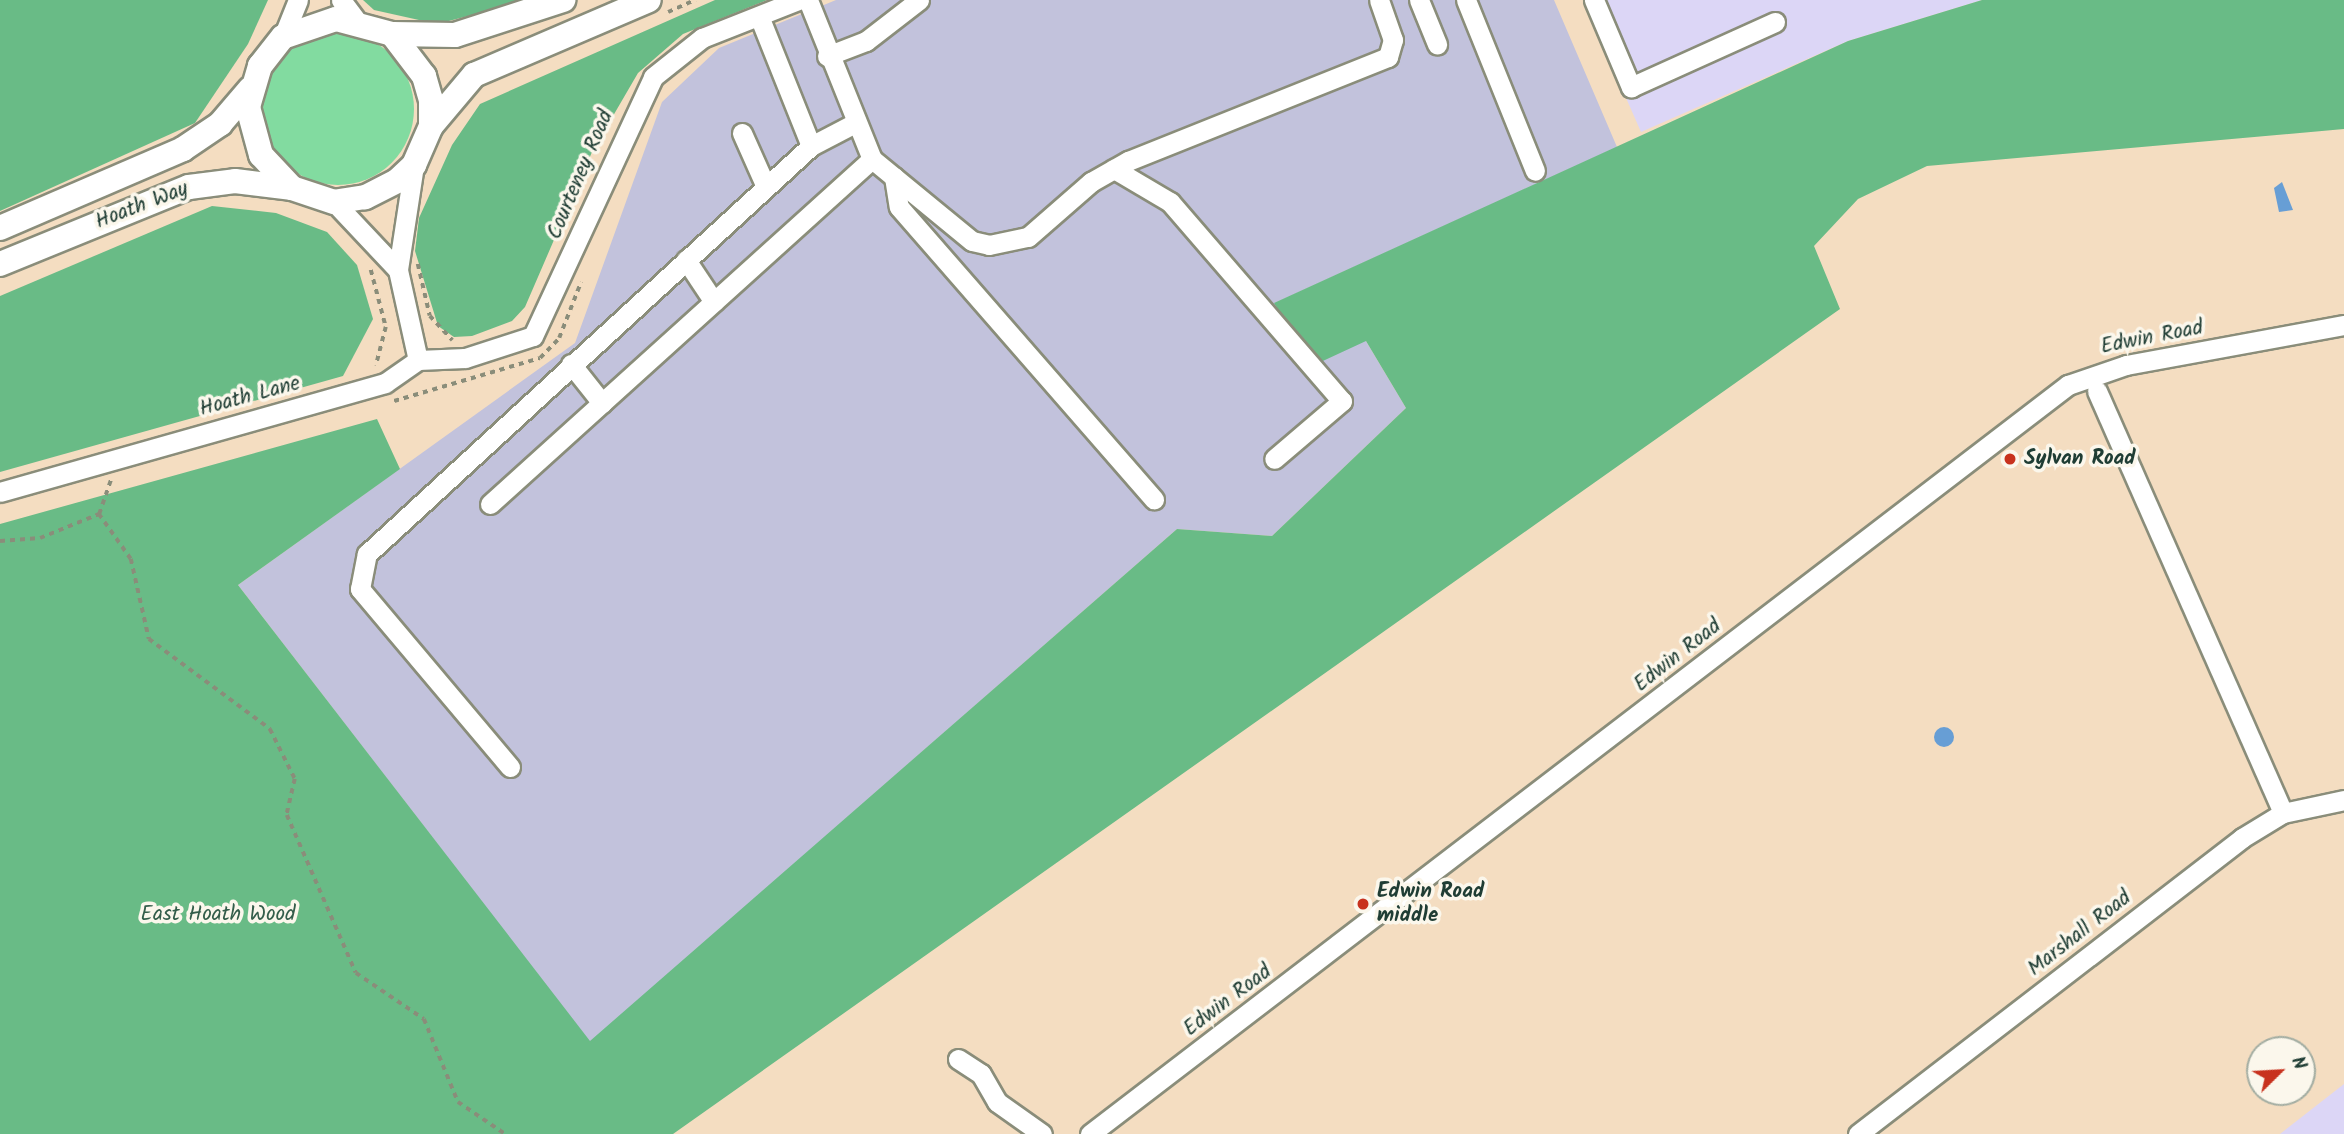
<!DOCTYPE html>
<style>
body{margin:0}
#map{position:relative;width:2344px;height:1134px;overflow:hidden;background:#f4ddc1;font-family:Kalam,sans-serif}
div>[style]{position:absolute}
.built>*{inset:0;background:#dcd6f6}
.industrial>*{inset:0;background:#c2c2dc}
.green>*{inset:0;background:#82dba0}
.round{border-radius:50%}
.forest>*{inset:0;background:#69bb86}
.water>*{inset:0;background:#679ed5}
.path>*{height:3.5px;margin-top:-1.75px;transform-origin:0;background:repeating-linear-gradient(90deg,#8a8d7a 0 5px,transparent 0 10px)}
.roads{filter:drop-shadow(2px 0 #8a8d7a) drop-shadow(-2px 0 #8a8d7a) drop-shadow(0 2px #8a8d7a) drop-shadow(0 -2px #8a8d7a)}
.minor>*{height:19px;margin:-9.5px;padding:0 9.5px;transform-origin:9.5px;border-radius:9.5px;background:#fff}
.major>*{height:24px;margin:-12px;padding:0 12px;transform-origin:12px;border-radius:12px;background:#fff}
.dots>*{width:19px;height:19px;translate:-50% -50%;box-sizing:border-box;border:4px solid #fbf7ec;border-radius:50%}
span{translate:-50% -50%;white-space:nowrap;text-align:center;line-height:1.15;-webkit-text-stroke:7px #fbf7ec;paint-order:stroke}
.street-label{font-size:21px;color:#1f3d34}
.poi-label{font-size:21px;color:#1f3d34;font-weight:700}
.left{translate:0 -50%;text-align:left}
.park-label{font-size:21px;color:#335d4a}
.north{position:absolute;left:2246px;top:1036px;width:70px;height:70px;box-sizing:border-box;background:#fbf7ec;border:2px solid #a3ada2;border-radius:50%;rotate:66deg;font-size:19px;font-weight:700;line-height:28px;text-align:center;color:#1f3d34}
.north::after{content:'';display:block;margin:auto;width:24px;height:32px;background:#c8321e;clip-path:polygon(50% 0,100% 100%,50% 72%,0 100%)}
</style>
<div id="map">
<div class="built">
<div style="clip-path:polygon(1583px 0,1982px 0,1848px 41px,1641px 132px)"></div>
<div style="clip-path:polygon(2344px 1084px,2344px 1134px,2280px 1134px)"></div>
</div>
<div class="industrial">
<div style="clip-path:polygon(836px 0,1554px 0,1617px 147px,1275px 303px,1366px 341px,1406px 408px,1272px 536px,1177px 529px,590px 1042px,238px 585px,575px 343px,662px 102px,719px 48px)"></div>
</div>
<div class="green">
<div class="round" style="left:262px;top:33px;width:152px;height:152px"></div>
</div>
<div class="forest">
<div style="clip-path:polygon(0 0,268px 0,248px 44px,195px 123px,0 211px)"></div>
<div style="clip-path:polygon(363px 0,530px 0,437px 24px,374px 10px)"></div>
<div style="clip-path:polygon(715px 0,767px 0,683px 34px,638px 73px,592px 152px,525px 307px,512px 321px,472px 336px,454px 337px,438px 326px,415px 251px,419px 218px,452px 145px,480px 104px)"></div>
<div style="clip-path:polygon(1982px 0,2344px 0,2344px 129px,1927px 166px,1858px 199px,1814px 246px,1840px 309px,673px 1134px,0 1134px,0 524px,377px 419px,400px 469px,238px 585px,590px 1041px,1177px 529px,1272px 536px,1406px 408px,1366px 341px,1312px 366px,1274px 303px,1848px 41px)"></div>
<div style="clip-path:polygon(212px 206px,276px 213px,327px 232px,357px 265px,373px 319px,343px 376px,0 472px,0 296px)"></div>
</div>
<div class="water">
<div style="clip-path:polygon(2282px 182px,2293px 210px,2279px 212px,2274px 188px)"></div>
<div class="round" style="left:1934px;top:727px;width:20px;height:20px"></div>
</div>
<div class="path">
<div style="left:668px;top:12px;width:30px;rotate:-24deg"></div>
<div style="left:418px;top:264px;width:53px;rotate:77deg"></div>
<div style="left:430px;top:316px;width:33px;rotate:47deg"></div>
<div style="left:371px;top:270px;width:59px;rotate:75.3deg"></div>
<div style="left:386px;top:327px;width:40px;rotate:104.4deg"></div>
<div style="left:394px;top:401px;width:152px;rotate:-16.4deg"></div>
<div style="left:540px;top:358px;width:28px;rotate:-46deg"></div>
<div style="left:559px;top:338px;width:60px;rotate:-68.6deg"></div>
<div style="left:99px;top:514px;width:55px;rotate:54.6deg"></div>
<div style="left:131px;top:559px;width:82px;rotate:77.3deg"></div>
<div style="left:149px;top:639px;width:151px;rotate:36.6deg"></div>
<div style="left:270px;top:729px;width:56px;rotate:63.4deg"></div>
<div style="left:295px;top:779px;width:37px;rotate:103deg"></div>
<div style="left:287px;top:815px;width:172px;rotate:66.4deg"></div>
<div style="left:356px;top:973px;width:82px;rotate:34.1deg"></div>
<div style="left:424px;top:1019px;width:90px;rotate:67.7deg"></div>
<div style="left:458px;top:1102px;width:57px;rotate:34.2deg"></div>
<div style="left:99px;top:514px;width:37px;rotate:-71deg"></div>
<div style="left:0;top:541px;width:40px;rotate:-4.3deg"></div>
<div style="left:40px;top:538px;width:64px;rotate:-22.1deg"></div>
</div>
<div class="roads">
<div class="minor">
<div style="left:341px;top:0;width:25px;rotate:53deg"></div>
<div style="left:808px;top:0;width:171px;rotate:68.1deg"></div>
<div style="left:872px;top:159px;width:129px;rotate:39.4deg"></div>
<div style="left:972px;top:241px;width:17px;rotate:13deg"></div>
<div style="left:989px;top:245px;width:40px;rotate:-12deg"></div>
<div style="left:1028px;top:237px;width:84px;rotate:-41.1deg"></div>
<div style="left:1091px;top:182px;width:43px;rotate:-29.6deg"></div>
<div style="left:1128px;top:161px;width:280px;rotate:-21.8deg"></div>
<div style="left:1388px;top:57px;width:18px;rotate:-74deg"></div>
<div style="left:1393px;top:40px;width:42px;rotate:-109.3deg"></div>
<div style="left:1419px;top:0;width:48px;rotate:67.8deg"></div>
<div style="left:1466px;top:0;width:184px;rotate:68deg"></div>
<div style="left:1594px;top:0;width:95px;rotate:67deg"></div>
<div style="left:1631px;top:87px;width:158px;rotate:-24.3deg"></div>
<div style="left:759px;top:16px;width:140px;rotate:68.2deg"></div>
<div style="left:283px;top:37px;width:40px;rotate:-68deg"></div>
<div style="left:827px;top:56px;width:42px;rotate:-21deg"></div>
<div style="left:866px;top:41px;width:67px;rotate:-37.7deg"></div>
<div style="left:742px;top:133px;width:59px;rotate:66deg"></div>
<div style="left:414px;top:165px;width:106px;rotate:98.7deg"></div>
<div style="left:398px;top:270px;width:92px;rotate:77.5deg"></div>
<div style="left:1114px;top:169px;width:65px;rotate:30.5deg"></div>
<div style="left:1170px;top:202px;width:263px;rotate:49.2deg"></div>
<div style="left:1342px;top:401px;width:89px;rotate:139.5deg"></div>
<div style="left:894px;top:177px;width:30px;rotate:81deg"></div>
<div style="left:899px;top:207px;width:388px;rotate:48.9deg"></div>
<div style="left:334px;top:202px;width:93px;rotate:46.7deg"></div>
<div style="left:686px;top:260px;width:50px;rotate:56.3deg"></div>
<div style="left:418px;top:360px;width:47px;rotate:-2.4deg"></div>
<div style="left:465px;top:358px;width:71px;rotate:-17.9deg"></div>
<div style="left:533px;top:336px;width:285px;rotate:-65.1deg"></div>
<div style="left:653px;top:77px;width:63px;rotate:-38.5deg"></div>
<div style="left:702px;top:38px;width:103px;rotate:-21.6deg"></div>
<div style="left:571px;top:364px;width:50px;rotate:51.5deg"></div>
<div style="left:2097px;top:391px;width:461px;rotate:66.2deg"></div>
<div style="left:0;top:492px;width:400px;rotate:-15.8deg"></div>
<div style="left:385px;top:383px;width:40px;rotate:-34.9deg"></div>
<div style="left:490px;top:504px;width:515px;rotate:-42.09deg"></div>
<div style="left:510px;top:767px;width:233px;rotate:-130.1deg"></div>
<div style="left:360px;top:589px;width:36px;rotate:-79deg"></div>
<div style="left:367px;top:554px;width:603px;rotate:-42.58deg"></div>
<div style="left:811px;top:146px;width:47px;rotate:-27.6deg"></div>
<div style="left:958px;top:1059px;width:27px;rotate:33deg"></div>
<div style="left:981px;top:1074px;width:32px;rotate:60deg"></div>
<div style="left:997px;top:1102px;width:55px;rotate:35.4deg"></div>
<div style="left:1090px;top:1134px;width:1232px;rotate:-37.45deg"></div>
<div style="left:2068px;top:385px;width:61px;rotate:-19deg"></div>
<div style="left:2126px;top:365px;width:222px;rotate:-10.4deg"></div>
<div style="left:1858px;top:1134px;width:485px;rotate:-37.6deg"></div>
<div style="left:2242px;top:838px;width:48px;rotate:-31.4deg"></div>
<div style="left:2283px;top:813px;width:62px;rotate:-12deg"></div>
</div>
<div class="major">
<div style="left:392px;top:34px;width:53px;rotate:52.7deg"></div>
<div style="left:424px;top:76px;width:25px;rotate:74deg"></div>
<div style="left:431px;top:100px;width:26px;rotate:90deg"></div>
<div style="left:431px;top:126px;width:43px;rotate:113.6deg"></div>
<div style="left:414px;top:165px;width:23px;rotate:137deg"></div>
<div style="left:397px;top:181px;width:36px;rotate:153deg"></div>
<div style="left:365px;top:197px;width:31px;rotate:171deg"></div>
<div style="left:334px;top:202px;width:44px;rotate:-161.6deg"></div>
<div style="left:292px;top:188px;width:45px;rotate:-133.2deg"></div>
<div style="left:261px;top:155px;width:50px;rotate:-105.2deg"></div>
<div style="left:248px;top:107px;width:43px;rotate:-73.7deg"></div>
<div style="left:260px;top:66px;width:37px;rotate:-52deg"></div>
<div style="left:283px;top:37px;width:56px;rotate:-18.8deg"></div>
<div style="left:336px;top:19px;width:58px;rotate:15deg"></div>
<div style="left:392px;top:34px;width:63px;rotate:0.9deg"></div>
<div style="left:455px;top:35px;width:114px;rotate:-18deg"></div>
<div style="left:431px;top:126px;width:67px;rotate:-49.9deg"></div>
<div style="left:474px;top:75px;width:190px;rotate:-23.2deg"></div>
<div style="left:0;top:228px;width:199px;rotate:-23.3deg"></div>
<div style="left:183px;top:149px;width:45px;rotate:-34deg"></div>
<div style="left:220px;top:124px;width:46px;rotate:-49.4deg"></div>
<div style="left:0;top:264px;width:204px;rotate:-22.2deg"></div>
<div style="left:189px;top:187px;width:46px;rotate:-7.4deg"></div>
<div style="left:235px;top:181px;width:56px;rotate:7.1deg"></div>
</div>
</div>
<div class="dots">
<div style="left:2010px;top:459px;background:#c8321e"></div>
<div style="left:1363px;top:904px;background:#c8321e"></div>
</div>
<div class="street-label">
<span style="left:581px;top:175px;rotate:-67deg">Courteney Road</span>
<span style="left:142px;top:206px;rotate:-21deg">Hoath Way</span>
<span style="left:2152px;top:338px;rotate:-11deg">Edwin Road</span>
<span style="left:250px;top:397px;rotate:-15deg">Hoath Lane</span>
<span style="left:1678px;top:656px;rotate:-38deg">Edwin Road</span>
<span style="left:2080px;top:934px;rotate:-38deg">Marshall Road</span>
<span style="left:1228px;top:1001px;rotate:-37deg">Edwin Road</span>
</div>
<div class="poi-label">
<span class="left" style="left:2024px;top:459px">Sylvan Road</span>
<span class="left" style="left:1377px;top:904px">Edwin Road<br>middle</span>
</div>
<div class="park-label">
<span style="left:218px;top:915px">East Hoath Wood</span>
</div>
<div class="north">N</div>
</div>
